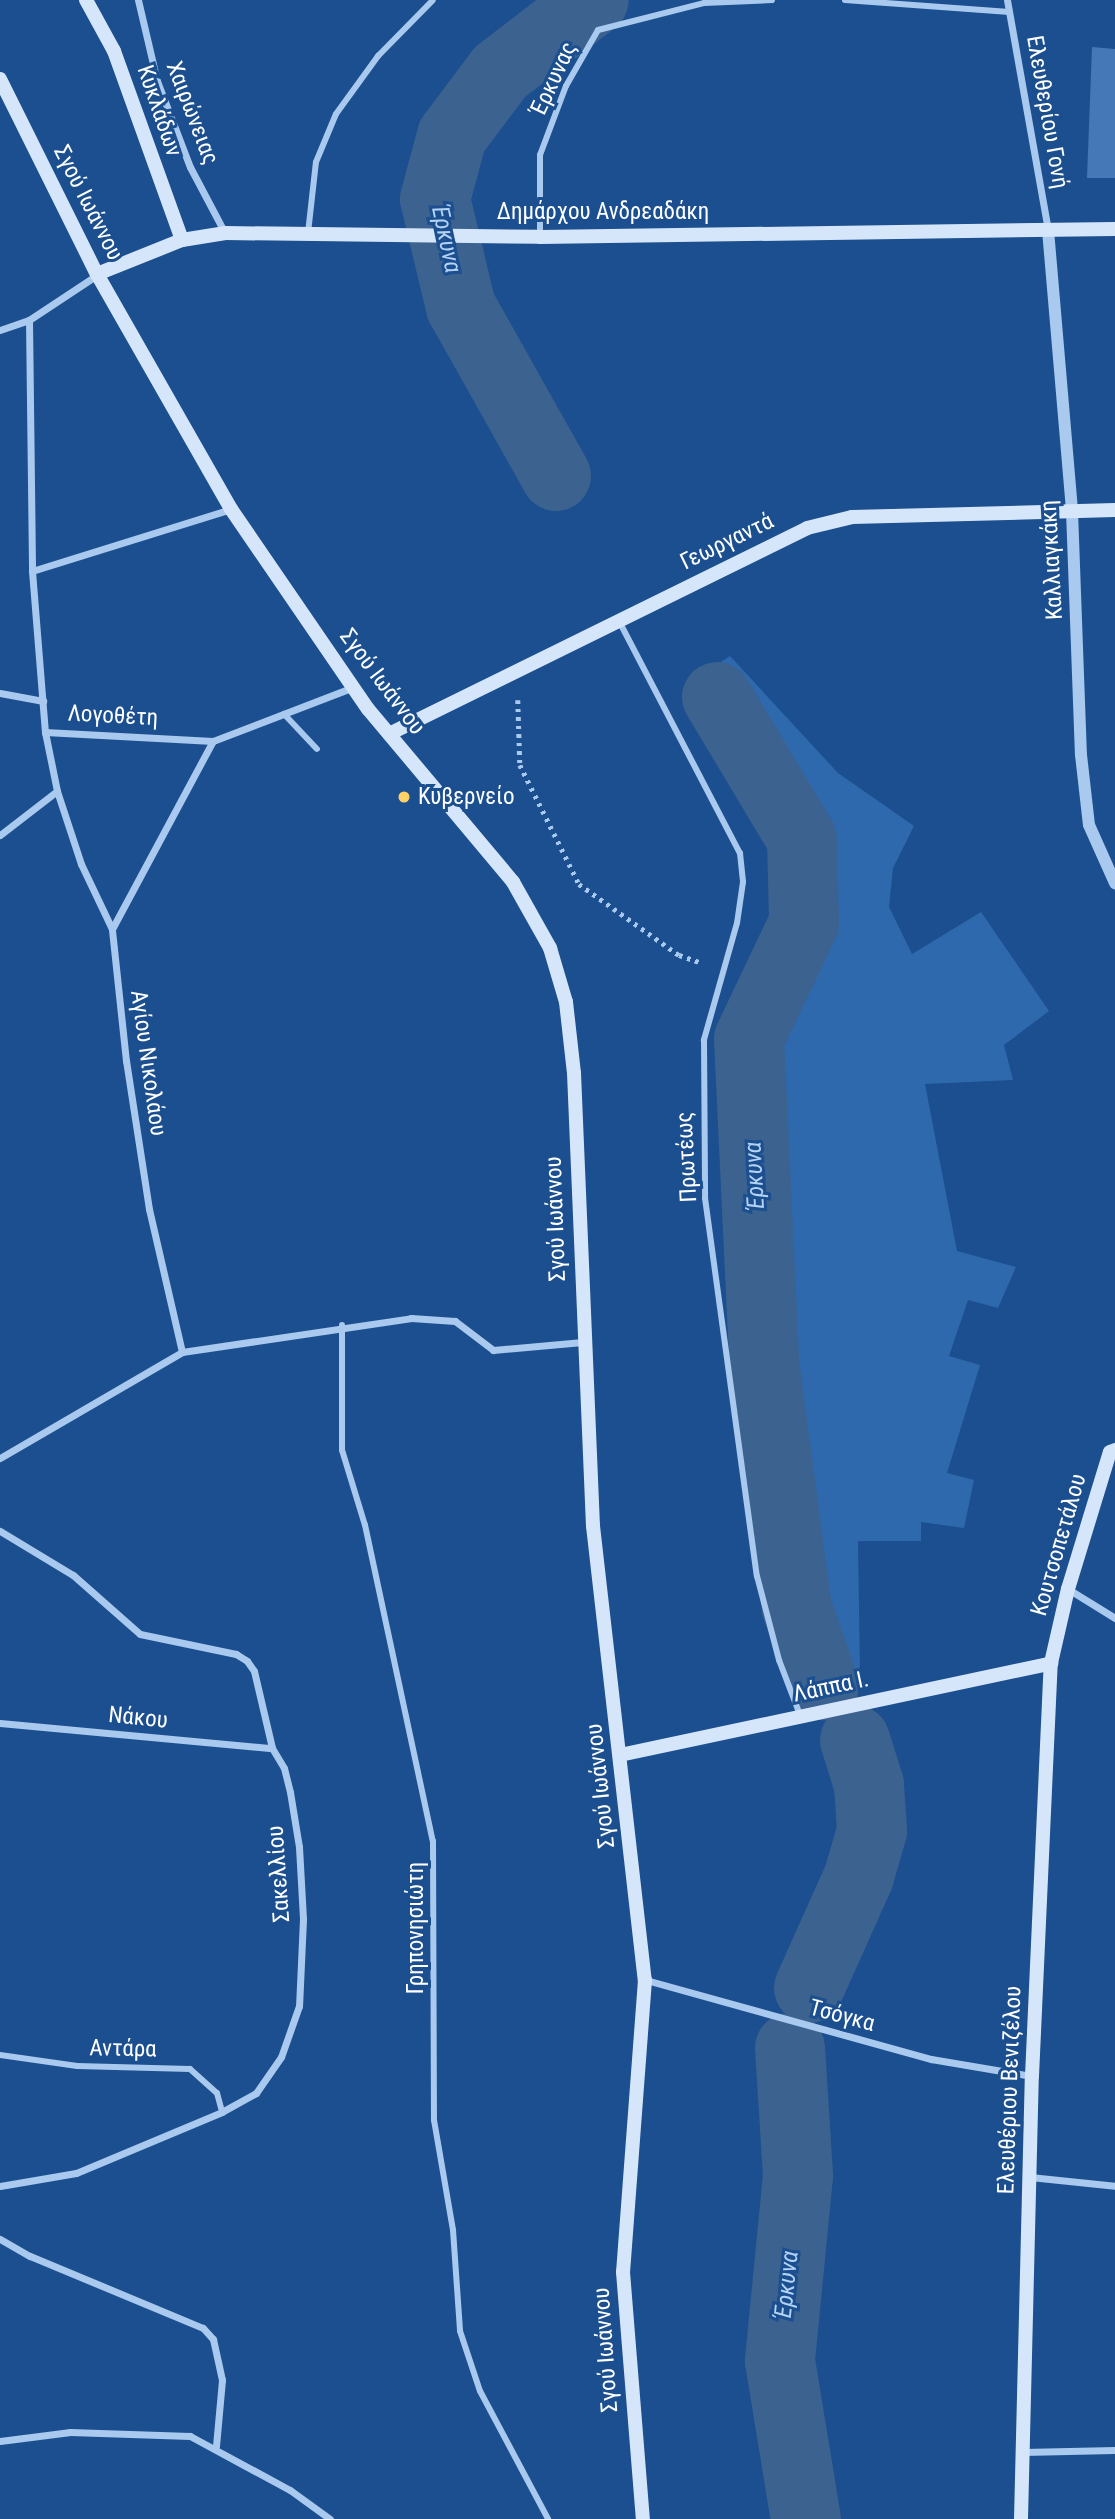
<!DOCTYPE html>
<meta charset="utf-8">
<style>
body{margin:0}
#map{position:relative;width:1115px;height:2519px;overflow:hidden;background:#1b4f8f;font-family:"Roboto Condensed",sans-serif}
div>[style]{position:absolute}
.green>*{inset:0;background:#2e69ad}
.river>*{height:70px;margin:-35px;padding:0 35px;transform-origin:35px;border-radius:35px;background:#3c6290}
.building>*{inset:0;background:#4478b7}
.path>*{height:4.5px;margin-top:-2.25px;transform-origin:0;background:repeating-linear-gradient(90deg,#a9c9ee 0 3.5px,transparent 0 8.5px)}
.pedestrian>*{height:6px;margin:-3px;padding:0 3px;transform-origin:3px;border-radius:3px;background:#a9c9ee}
.minor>*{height:7px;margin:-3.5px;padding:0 3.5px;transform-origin:3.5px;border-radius:3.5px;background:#a9c9ee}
.tertiary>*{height:12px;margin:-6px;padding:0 6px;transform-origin:6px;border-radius:6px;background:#a9c9ee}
.secondary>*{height:14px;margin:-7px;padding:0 7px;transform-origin:7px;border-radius:7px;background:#d6e6fa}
.dots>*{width:19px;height:19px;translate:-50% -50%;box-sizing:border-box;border:4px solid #1b4f8f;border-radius:50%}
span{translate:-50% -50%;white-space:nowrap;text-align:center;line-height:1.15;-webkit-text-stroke:6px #1b4f8f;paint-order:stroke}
.street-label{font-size:23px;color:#fff}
.poi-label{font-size:23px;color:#fff}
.left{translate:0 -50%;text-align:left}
.water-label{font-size:24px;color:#b5d3f5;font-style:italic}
</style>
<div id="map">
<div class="green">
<div style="clip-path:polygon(730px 656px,838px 773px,914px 826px,893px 868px,889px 907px,912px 954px,981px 912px,1049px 1011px,1004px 1045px,1013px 1080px,925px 1084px,957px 1251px,1016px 1267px,998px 1308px,968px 1300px,949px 1356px,980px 1365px,947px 1473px,974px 1480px,964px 1528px,921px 1522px,921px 1541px,858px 1541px,860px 1673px,841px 1675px,821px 1624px,786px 1448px,776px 1366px,761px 1041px,813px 921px,810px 839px,707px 671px)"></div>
</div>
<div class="river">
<div style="left:556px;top:476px;width:194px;rotate:-119.3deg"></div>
<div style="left:461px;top:307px;width:111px;rotate:-103.5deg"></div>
<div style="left:435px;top:199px;width:65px;rotate:-74.9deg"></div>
<div style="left:452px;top:136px;width:80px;rotate:-53.1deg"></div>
<div style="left:500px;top:72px;width:118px;rotate:-37.5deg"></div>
<div style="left:717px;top:697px;width:165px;rotate:59.1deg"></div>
<div style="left:802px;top:839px;width:84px;rotate:88.6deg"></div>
<div style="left:804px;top:923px;width:128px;rotate:115.4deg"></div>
<div style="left:749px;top:1039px;width:323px;rotate:87.3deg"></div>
<div style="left:764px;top:1362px;width:248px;rotate:82.4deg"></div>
<div style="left:797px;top:1608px;width:82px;rotate:70.7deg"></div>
<div style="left:809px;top:1988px;width:123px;rotate:-65.9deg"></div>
<div style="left:859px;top:1876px;width:47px;rotate:-73.9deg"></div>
<div style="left:872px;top:1831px;width:46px;rotate:-93.7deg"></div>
<div style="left:869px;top:1785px;width:47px;rotate:-107.3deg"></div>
<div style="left:790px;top:2048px;width:128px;rotate:86.4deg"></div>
<div style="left:798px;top:2176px;width:186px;rotate:95.6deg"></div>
<div style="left:780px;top:2361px;width:160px;rotate:80.7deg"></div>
</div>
<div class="building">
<div style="clip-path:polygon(1092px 47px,1115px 49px,1115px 178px,1087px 178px)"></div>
</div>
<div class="path">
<div style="left:518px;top:700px;width:65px;rotate:88.2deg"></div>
<div style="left:520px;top:765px;width:133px;rotate:63.6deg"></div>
<div style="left:579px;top:884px;width:123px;rotate:35.4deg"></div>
<div style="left:679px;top:955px;width:24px;rotate:19deg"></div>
</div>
<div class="pedestrian">
<div style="left:845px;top:0;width:165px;rotate:4.2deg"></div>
<div style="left:308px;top:233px;width:71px;rotate:-83.6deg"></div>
<div style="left:316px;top:162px;width:52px;rotate:-67.4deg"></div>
<div style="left:336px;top:114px;width:72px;rotate:-54.1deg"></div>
<div style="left:378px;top:56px;width:78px;rotate:-45.5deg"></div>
<div style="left:540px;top:237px;width:82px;rotate:-90deg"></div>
<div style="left:540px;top:155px;width:74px;rotate:-69.4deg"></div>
<div style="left:566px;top:86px;width:64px;rotate:-60.3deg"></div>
<div style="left:598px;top:30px;width:109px;rotate:-14.3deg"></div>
<div style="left:704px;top:3px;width:68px;rotate:-2.5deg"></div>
<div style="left:619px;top:621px;width:262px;rotate:62.5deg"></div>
<div style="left:740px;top:853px;width:29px;rotate:84deg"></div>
<div style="left:743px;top:882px;width:41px;rotate:98.3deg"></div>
<div style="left:737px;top:923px;width:122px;rotate:105.8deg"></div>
<div style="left:704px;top:1040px;width:158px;rotate:89.6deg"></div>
<div style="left:705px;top:1198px;width:382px;rotate:82.2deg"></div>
<div style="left:757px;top:1576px;width:87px;rotate:75.3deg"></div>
<div style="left:779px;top:1660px;width:59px;rotate:69.1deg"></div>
<div style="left:284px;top:714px;width:48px;rotate:46.7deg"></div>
<div style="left:342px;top:1325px;width:125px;rotate:90deg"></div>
<div style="left:342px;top:1450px;width:78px;rotate:73deg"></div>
<div style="left:365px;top:1525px;width:323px;rotate:77.9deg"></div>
<div style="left:433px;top:1841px;width:279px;rotate:89.8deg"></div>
<div style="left:434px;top:2120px;width:112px;rotate:80.2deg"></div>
<div style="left:453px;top:2230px;width:101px;rotate:86deg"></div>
<div style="left:460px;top:2331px;width:63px;rotate:71.6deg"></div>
<div style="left:480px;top:2391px;width:145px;rotate:62deg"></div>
<div style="left:0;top:2055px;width:78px;rotate:8.1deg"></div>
<div style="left:77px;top:2066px;width:113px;rotate:1.5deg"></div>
<div style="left:190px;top:2069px;width:36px;rotate:42deg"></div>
<div style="left:217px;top:2093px;width:20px;rotate:75deg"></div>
</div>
<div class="minor">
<div style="left:138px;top:0;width:83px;rotate:76.8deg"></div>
<div style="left:157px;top:81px;width:92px;rotate:69deg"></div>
<div style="left:190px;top:167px;width:75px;rotate:62.1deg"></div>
<div style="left:1007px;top:0;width:234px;rotate:79.9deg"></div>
<div style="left:29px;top:320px;width:251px;rotate:89.3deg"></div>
<div style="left:32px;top:571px;width:162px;rotate:85.4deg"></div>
<div style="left:45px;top:732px;width:168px;rotate:3.1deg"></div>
<div style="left:0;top:330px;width:31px;rotate:-19deg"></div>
<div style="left:29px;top:320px;width:82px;rotate:-33.5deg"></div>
<div style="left:32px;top:571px;width:208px;rotate:-17.3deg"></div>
<div style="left:0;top:693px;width:44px;rotate:10.5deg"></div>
<div style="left:57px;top:791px;width:77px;rotate:71.8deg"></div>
<div style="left:81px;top:864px;width:72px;rotate:64.5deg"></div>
<div style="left:0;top:835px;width:72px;rotate:-37.7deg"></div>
<div style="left:57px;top:791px;width:60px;rotate:-101.5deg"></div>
<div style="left:182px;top:1352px;width:232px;rotate:-8.4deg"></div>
<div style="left:411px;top:1318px;width:44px;rotate:3.9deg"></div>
<div style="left:455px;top:1321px;width:48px;rotate:37.3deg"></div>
<div style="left:493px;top:1350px;width:90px;rotate:-5.1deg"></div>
<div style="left:0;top:1458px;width:211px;rotate:-30.2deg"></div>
<div style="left:182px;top:1352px;width:147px;rotate:-103deg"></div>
<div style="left:149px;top:1209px;width:150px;rotate:-98.8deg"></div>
<div style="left:126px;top:1061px;width:133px;rotate:-96.1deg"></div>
<div style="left:112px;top:929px;width:213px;rotate:-61.8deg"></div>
<div style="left:213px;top:741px;width:151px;rotate:-21deg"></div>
<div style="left:0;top:1531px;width:85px;rotate:31.1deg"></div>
<div style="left:73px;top:1575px;width:89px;rotate:41.4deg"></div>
<div style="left:140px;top:1634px;width:98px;rotate:11.8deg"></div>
<div style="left:236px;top:1654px;width:13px;rotate:32deg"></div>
<div style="left:247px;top:1661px;width:12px;rotate:55deg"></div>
<div style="left:254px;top:1671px;width:79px;rotate:76.8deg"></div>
<div style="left:272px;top:1748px;width:23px;rotate:59deg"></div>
<div style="left:284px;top:1768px;width:25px;rotate:76deg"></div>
<div style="left:290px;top:1792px;width:56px;rotate:80.7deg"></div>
<div style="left:299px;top:1847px;width:72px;rotate:86.8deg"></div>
<div style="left:303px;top:1919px;width:87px;rotate:92.6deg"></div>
<div style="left:299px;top:2006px;width:54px;rotate:109.4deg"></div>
<div style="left:281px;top:2057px;width:44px;rotate:124.8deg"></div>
<div style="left:256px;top:2093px;width:39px;rotate:151deg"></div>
<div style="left:222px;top:2112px;width:158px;rotate:157.3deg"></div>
<div style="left:76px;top:2173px;width:77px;rotate:170.3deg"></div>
<div style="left:1068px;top:1589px;width:55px;rotate:31.7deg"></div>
<div style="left:0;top:1723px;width:273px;rotate:5.3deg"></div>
<div style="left:646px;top:1980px;width:296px;rotate:15.5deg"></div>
<div style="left:931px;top:2059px;width:102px;rotate:9.6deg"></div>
<div style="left:1030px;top:2177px;width:85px;rotate:6deg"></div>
<div style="left:0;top:2239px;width:34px;rotate:30deg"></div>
<div style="left:30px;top:2256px;width:187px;rotate:22.6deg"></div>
<div style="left:203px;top:2328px;width:15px;rotate:48deg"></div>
<div style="left:213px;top:2339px;width:42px;rotate:77.6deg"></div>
<div style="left:222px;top:2380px;width:66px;rotate:95.2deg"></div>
<div style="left:0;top:2441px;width:71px;rotate:-7.3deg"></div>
<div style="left:70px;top:2432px;width:120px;rotate:1.9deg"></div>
<div style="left:190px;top:2436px;width:114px;rotate:28.4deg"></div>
<div style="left:290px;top:2490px;width:49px;rotate:35.9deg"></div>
<div style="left:1023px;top:2452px;width:92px;rotate:-1.2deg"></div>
</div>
<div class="tertiary">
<div style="left:1048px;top:230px;width:282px;rotate:85.1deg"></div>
<div style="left:1072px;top:511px;width:244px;rotate:87.9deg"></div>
<div style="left:1081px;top:755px;width:70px;rotate:83.5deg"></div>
<div style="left:1089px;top:825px;width:64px;rotate:65.9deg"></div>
</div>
<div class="secondary">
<div style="left:86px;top:0;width:58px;rotate:61.2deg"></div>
<div style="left:114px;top:51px;width:201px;rotate:70.2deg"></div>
<div style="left:0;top:79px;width:218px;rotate:63.6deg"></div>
<div style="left:97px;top:274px;width:271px;rotate:60.3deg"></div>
<div style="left:231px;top:509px;width:242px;rotate:55.6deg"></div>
<div style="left:368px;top:709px;width:226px;rotate:50deg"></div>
<div style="left:513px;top:882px;width:76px;rotate:60.7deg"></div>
<div style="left:550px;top:948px;width:56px;rotate:73.5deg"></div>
<div style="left:566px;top:1002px;width:71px;rotate:83.6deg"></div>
<div style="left:574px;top:1073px;width:453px;rotate:87.6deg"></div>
<div style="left:593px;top:1526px;width:457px;rotate:83.5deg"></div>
<div style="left:645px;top:1980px;width:293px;rotate:94.3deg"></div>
<div style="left:623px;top:2272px;width:248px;rotate:85.4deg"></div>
<div style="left:97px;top:274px;width:92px;rotate:-21.8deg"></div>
<div style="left:182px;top:240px;width:44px;rotate:-9.2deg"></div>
<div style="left:225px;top:233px;width:315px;rotate:0.7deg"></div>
<div style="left:540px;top:237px;width:575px;rotate:-0.8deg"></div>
<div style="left:389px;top:734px;width:466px;rotate:-26.2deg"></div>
<div style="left:807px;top:528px;width:46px;rotate:-13.7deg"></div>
<div style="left:852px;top:517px;width:263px;rotate:-1.5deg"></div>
<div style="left:620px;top:1755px;width:441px;rotate:-12deg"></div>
<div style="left:1021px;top:2519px;width:443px;rotate:-88.6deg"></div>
<div style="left:1032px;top:2076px;width:413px;rotate:-87.4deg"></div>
<div style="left:1051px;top:1663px;width:76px;rotate:-77.1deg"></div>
<div style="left:1068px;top:1589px;width:143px;rotate:-73deg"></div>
<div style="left:1110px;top:1452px;width:5px;rotate:-22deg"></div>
</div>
<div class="dots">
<div style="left:404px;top:797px;background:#ffd166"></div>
</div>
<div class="street-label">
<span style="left:554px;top:79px;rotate:-65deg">Έρκυνας</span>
<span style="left:159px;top:111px;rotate:71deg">Κυκλάδων</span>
<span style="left:1047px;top:112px;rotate:80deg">Ελευθερίου Γονή</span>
<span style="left:192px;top:113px;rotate:69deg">Χαιρώνειας</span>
<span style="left:88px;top:203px;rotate:63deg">Σγού Ιωάννου</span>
<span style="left:603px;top:212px">Δημάρχου Ανδρεαδάκη</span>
<span style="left:727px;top:542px;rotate:-26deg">Γεωργαντά</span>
<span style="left:1052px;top:560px;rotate:-93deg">Καλλιαγκάκη</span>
<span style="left:382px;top:682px;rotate:53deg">Σγού Ιωάννου</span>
<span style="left:113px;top:716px;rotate:3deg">Λογοθέτη</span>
<span style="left:148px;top:1063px;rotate:82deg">Αγίου Νικολάου</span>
<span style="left:687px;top:1157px;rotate:-93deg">Πρωτέως</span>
<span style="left:556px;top:1219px;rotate:-92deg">Σγού Ιωάννου</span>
<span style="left:1059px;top:1545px;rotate:-74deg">Κουτσοπετάλου</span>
<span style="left:831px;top:1687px;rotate:-12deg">Λάππα Ι.</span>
<span style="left:138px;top:1718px;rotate:6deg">Νάκου</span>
<span style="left:601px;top:1786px;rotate:-96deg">Σγού Ιωάννου</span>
<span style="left:279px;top:1874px;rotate:-94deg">Σακελλίου</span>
<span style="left:416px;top:1928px;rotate:-90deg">Γρηπονησιώτη</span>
<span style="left:842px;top:2016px;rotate:15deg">Τσόγκα</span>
<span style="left:123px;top:2049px;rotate:1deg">Αντάρα</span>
<span style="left:1010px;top:2090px;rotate:-88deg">Ελευθέριου Βενιζέλου</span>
<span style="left:606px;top:2350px;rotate:-94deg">Σγού Ιωάννου</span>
</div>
<div class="poi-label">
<span class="left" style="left:418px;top:797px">Κυβερνείο</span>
</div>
<div class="water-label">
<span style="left:446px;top:239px;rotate:78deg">Έρκυνα</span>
<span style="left:755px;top:1176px;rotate:-93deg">Έρκυνα</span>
<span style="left:787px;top:2285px;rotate:-84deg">Έρκυνα</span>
</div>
</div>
